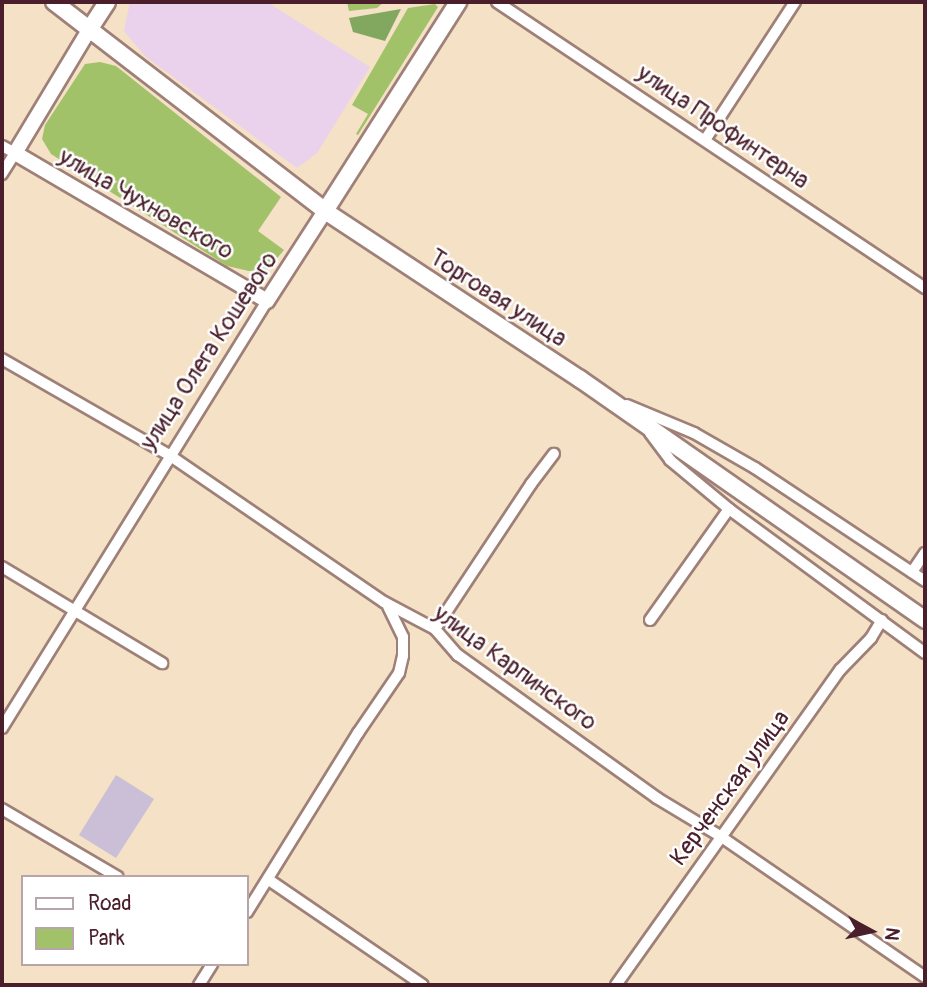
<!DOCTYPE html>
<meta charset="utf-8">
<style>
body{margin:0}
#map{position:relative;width:927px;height:987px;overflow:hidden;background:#f4e1c6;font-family:Pangolin,sans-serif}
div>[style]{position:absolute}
.built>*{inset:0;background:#ead1ec}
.industrial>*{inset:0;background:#cabfd6}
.green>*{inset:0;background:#a2c26a}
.forest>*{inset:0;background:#81a85e}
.roads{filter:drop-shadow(2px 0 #9f8078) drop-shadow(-2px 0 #9f8078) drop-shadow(0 2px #9f8078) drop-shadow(0 -2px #9f8078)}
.street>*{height:10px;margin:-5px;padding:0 5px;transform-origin:5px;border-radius:5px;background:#fff}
.secondary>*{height:14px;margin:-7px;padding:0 7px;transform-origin:7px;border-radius:7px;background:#fff}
.primary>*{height:16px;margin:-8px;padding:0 8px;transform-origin:8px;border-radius:8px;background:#fff}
span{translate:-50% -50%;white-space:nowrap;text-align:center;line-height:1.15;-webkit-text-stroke:5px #fff;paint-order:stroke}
.street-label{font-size:24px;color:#4a1f2b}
.frame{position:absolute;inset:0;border:4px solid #4a1f2b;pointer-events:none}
.legend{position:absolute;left:21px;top:875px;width:228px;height:91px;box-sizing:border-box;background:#fff;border:2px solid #b7a5aa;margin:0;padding:9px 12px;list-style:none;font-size:21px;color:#4a1f2b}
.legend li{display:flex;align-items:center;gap:14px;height:35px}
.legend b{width:35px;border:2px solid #b7a5aa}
.north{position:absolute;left:836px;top:896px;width:70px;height:70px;-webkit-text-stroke:5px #fff;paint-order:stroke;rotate:98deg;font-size:19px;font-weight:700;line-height:28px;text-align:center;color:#4a1f2b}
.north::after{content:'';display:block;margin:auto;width:24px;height:32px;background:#4a1f2b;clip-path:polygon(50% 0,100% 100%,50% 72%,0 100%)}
</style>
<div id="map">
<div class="built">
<div style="clip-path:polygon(130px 2px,267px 2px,370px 67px,317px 153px,297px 168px,146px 57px,124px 31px)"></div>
</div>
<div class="industrial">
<div style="clip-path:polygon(116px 775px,154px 799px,116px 858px,79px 835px)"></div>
</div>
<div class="green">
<div style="clip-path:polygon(347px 2px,384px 2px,377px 8px,349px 11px)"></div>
<div style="clip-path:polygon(435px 4px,438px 7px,358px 135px,356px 134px,368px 114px,352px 105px,408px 8px)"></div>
<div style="clip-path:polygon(100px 62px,116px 66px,281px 197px,258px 231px,284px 250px,267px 270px,249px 271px,227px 266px,51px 154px,42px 139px,45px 125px,85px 64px)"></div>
</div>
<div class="forest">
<div style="clip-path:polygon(401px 9px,385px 41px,353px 32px,349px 18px)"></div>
</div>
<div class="roads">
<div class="street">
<div style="left:497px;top:2px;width:515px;rotate:33.75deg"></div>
<div style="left:705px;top:140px;width:165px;rotate:-56.9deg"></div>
<div style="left:2px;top:146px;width:15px;rotate:28deg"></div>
<div style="left:15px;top:153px;width:25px;rotate:122deg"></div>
<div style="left:2px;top:359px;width:193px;rotate:29.9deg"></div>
<div style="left:169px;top:455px;width:260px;rotate:34.4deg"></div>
<div style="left:384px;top:602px;width:58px;rotate:27.9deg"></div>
<div style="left:435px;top:629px;width:35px;rotate:49deg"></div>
<div style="left:458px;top:655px;width:245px;rotate:35.7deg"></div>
<div style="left:657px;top:798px;width:74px;rotate:31.1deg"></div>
<div style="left:720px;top:836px;width:249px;rotate:34.5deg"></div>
<div style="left:627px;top:405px;width:73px;rotate:22.7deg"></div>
<div style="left:694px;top:433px;width:70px;rotate:29.8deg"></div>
<div style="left:755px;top:468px;width:204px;rotate:33.6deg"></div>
<div style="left:650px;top:433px;width:34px;rotate:53deg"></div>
<div style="left:670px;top:460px;width:77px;rotate:39.7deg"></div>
<div style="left:729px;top:509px;width:243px;rotate:36.3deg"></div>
<div style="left:2px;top:567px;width:187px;rotate:31deg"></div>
<div style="left:912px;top:572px;width:23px;rotate:-56deg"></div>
<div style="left:650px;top:620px;width:136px;rotate:-54.6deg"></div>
<div style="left:435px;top:629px;width:174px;rotate:-56.5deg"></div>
<div style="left:531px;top:484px;width:38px;rotate:-53deg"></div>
<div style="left:2px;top:728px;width:503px;rotate:-58.18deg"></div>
<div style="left:2px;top:809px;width:134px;rotate:30.4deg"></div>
<div style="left:269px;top:880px;width:186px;rotate:34.3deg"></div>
<div style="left:247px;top:912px;width:211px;rotate:-58.2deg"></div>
<div style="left:358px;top:733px;width:73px;rotate:-55.7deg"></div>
<div style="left:399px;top:673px;width:17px;rotate:-77deg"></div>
<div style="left:403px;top:656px;width:19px;rotate:-90deg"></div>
<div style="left:403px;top:637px;width:34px;rotate:-116deg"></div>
<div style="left:199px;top:985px;width:25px;rotate:-58deg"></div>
<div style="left:616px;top:985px;width:387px;rotate:-54.6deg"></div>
<div style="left:840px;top:670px;width:45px;rotate:-45.9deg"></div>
<div style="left:871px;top:638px;width:21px;rotate:-59deg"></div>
</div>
<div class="secondary">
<div style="left:89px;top:30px;width:144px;rotate:121deg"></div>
<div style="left:15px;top:153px;width:292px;rotate:30.4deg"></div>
<div style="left:267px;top:301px;width:107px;rotate:-57.2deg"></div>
</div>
<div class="primary">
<div style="left:54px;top:2px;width:342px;rotate:37.6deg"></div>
<div style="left:325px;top:211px;width:305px;rotate:33.4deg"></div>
<div style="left:580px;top:379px;width:421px;rotate:34.9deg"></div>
<div style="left:89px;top:30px;width:33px;rotate:-57deg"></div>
<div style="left:325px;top:211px;width:248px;rotate:-57.5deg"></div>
</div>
</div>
<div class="street-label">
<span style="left:723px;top:127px;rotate:34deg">улица Профинтерна</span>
<span style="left:146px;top:204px;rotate:30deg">улица Чухновского</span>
<span style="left:498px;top:298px;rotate:33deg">Торговая улица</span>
<span style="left:209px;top:351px;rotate:-57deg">улица Олега Кошевого</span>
<span style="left:515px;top:668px;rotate:36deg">улица Карпинского</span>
<span style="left:730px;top:788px;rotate:-54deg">Керченская улица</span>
</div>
<div class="frame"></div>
<ul class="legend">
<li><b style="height:9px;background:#fff"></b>Road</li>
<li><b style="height:19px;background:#a2c26a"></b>Park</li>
</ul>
<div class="north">N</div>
</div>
